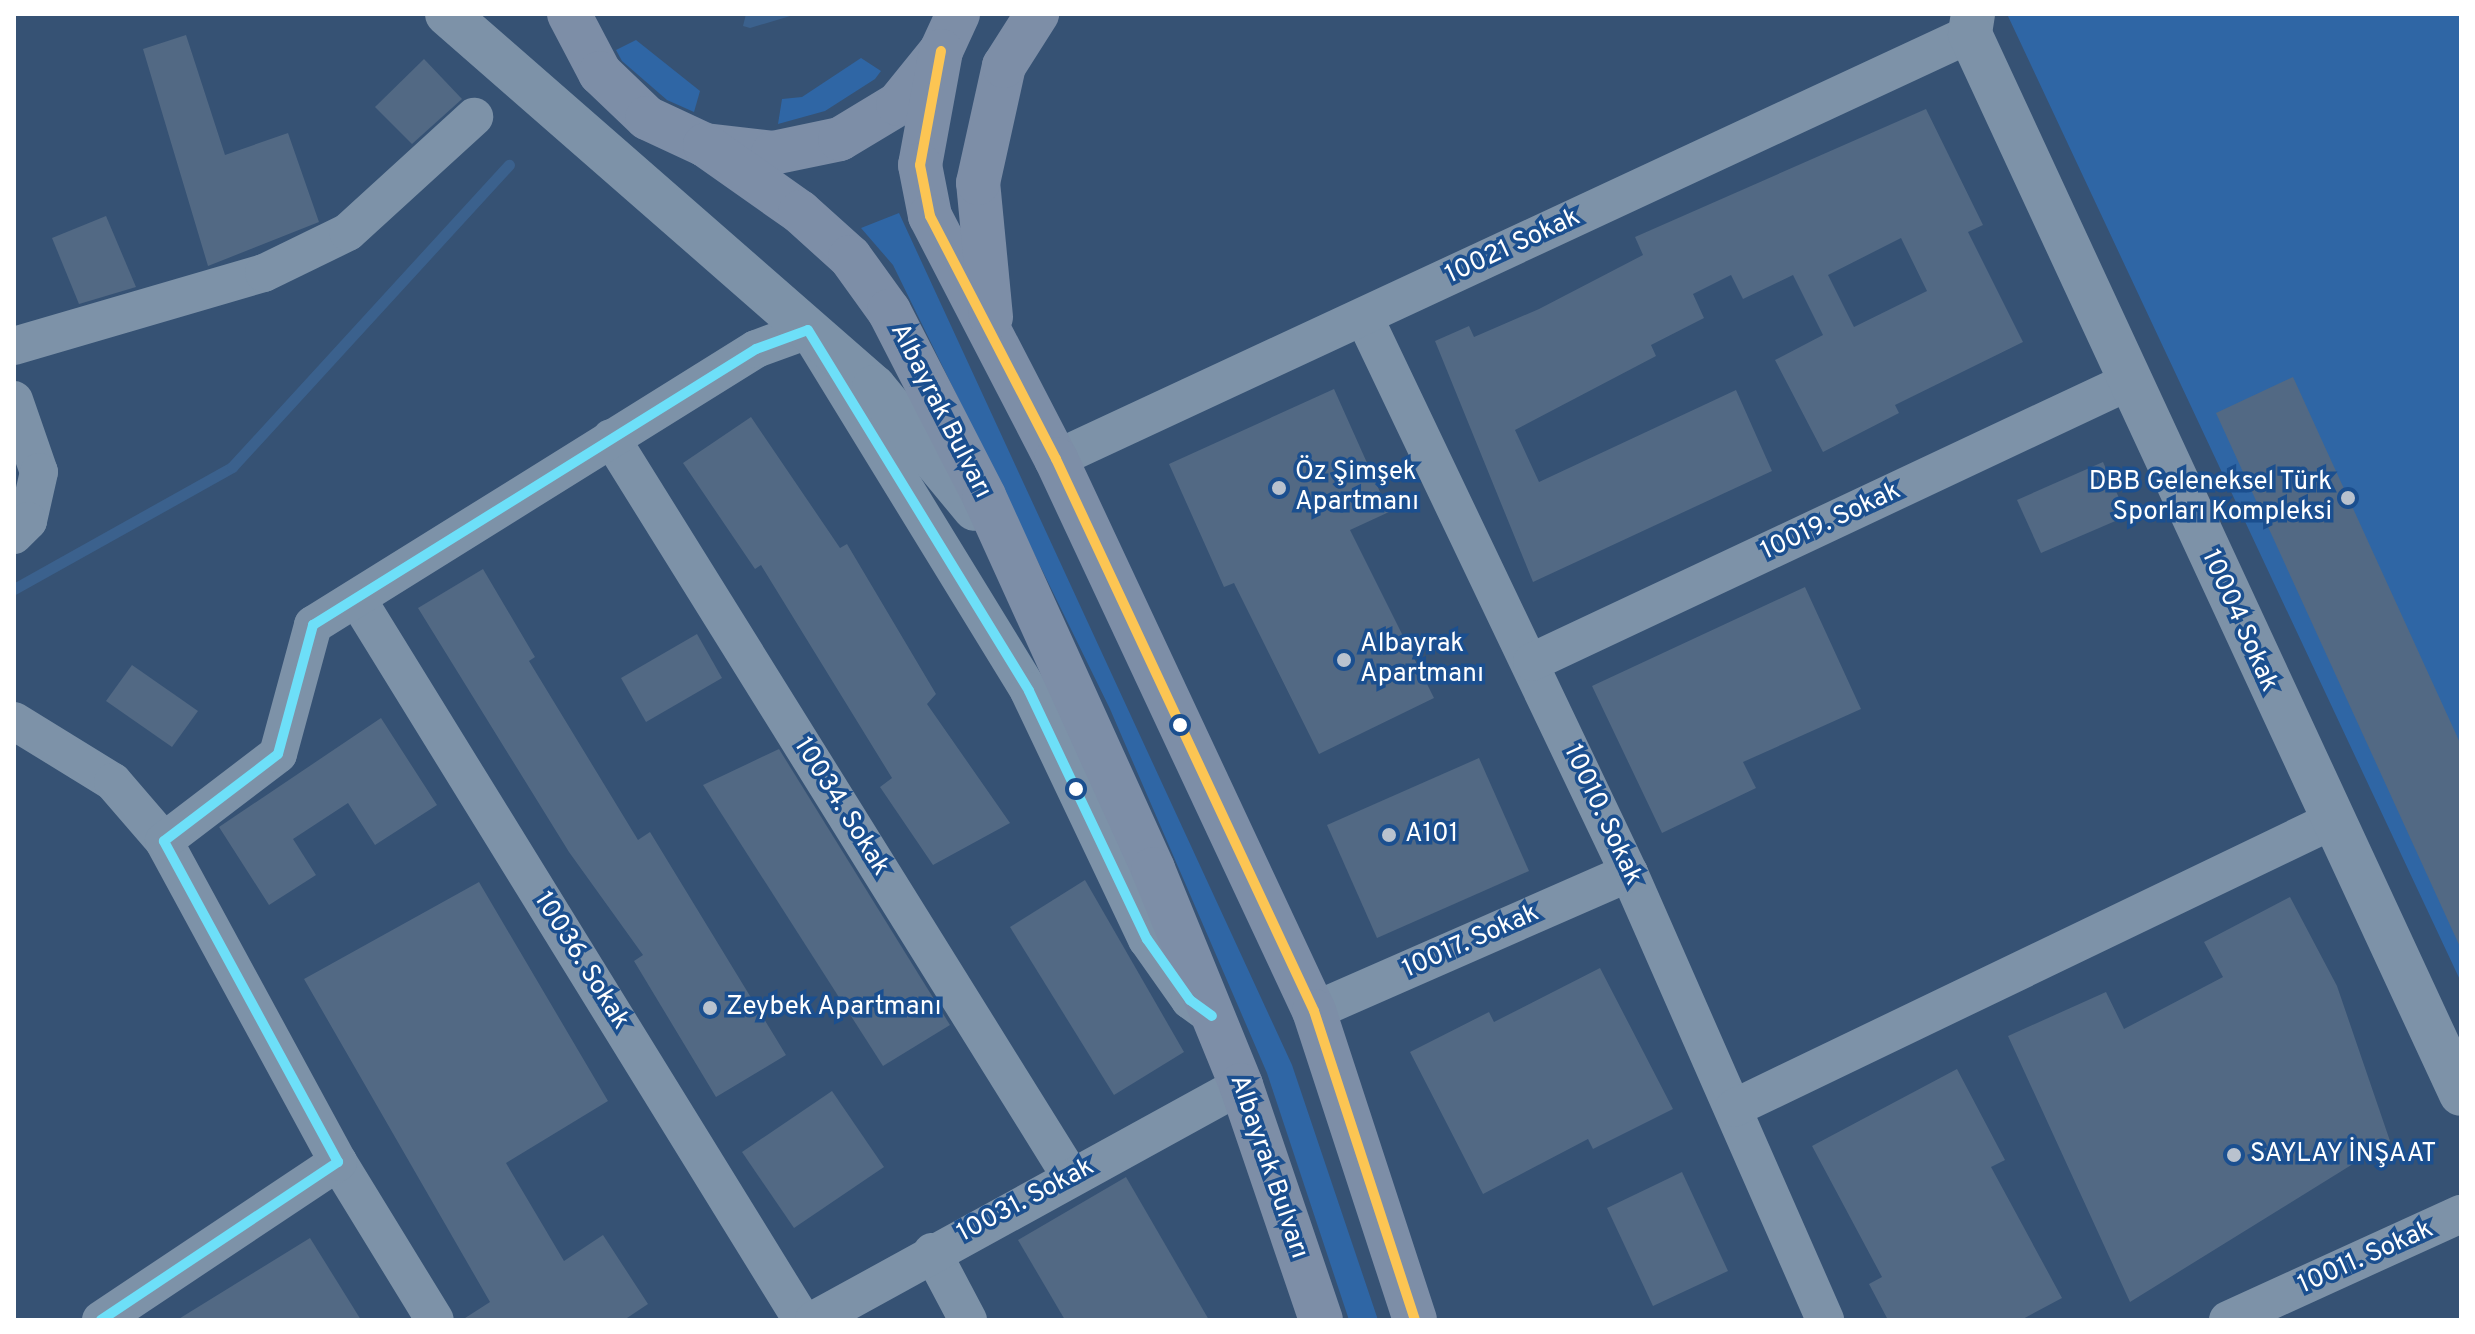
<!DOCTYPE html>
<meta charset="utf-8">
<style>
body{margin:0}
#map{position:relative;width:2475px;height:1334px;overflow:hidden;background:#365274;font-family:Overpass,sans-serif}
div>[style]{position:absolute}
.green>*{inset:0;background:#2f66a5}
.water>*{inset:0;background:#3b618d}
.stream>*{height:11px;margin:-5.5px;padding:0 5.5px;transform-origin:5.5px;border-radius:5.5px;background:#3b618d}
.building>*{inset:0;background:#526984}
.minor>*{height:38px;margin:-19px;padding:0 19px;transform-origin:19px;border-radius:19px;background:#7d92a8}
.tertiary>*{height:44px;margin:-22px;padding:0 22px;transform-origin:22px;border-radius:22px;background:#7d92a8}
.primary>*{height:44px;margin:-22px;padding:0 22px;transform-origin:22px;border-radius:22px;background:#7d8ea7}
.bus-1>*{height:10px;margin:-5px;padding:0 5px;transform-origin:5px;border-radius:5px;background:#fcc553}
.bus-2>*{height:10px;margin:-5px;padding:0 5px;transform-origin:5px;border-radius:5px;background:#6ddff8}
.dots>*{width:22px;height:22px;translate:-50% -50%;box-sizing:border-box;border:4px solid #1b4f8f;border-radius:50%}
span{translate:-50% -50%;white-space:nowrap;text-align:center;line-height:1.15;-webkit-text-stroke:7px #1b4f8f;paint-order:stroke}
.street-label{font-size:26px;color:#fff}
.poi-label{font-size:26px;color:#fff}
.left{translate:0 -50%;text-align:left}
.right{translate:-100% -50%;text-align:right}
.frame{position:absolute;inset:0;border:16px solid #fff;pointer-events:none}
</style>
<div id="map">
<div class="green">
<div style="clip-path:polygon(2007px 14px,2461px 14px,2461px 983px,2461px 982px)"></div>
<div style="clip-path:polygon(636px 40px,700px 91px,694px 112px,667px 100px,622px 61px,616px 50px)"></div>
<div style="clip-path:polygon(861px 58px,881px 71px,875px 79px,825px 111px,778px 124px,782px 99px,802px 97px)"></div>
<div style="clip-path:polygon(899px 213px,1292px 1065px,1378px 1320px,1349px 1320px,1267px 1073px,1110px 709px,893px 265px,861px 228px)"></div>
</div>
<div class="water">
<div style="clip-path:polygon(746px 14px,797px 14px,750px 28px,743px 26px)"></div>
</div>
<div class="stream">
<div style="left:14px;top:589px;width:250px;rotate:-29.2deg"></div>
<div style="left:232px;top:467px;width:410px;rotate:-47.5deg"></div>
</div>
<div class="building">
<div style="clip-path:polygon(186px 35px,225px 155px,288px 133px,319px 222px,208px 266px,143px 49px)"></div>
<div style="clip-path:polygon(424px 59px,462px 99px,412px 144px,375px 107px)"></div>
<div style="clip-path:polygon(evenodd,1926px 109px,1983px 225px,1968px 232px,2023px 342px,1895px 405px,1899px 413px,1823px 452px,1775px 360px,1823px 335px,1793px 275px,1743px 299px,1731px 275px,1693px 294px,1704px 318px,1651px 345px,1656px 356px,1515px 430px,1539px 482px,1736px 390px,1772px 471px,1533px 582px,1435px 341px,1469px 326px,1474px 337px,1539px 309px,1643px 255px,1635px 237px,1926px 109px,1901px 238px,1927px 291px,1854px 327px,1828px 275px,1901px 238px)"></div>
<div style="clip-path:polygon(106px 216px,136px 287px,79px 304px,52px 238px)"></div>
<div style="clip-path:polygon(2293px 377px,2461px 745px,2461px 949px,2216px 413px)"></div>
<div style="clip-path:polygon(1334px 389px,1389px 512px,1350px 530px,1434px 698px,1319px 754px,1234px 583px,1224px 587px,1169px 464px)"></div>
<div style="clip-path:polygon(751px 417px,840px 548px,847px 544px,936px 694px,927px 704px,1010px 823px,933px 865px,880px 787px,892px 778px,761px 565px,755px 569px,683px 463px)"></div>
<div style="clip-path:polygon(2103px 462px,2127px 516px,2041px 553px,2017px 500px)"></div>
<div style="clip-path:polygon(483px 569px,535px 657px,529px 661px,638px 840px,650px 832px,786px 1055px,716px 1097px,634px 961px,643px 955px,569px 852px,418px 608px)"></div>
<div style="clip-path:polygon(1805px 587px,1861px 709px,1743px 762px,1756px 788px,1662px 833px,1592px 686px)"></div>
<div style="clip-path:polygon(697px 634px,722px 678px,646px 722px,621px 678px)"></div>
<div style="clip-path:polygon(132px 665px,198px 711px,172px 747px,106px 701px)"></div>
<div style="clip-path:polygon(381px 718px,437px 805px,375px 845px,348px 803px,293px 839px,316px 875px,269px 905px,219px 827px)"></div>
<div style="clip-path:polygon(779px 749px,950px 1025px,883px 1066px,703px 785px)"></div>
<div style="clip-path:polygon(1479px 758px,1529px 871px,1377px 938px,1327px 825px)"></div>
<div style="clip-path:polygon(1085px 880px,1184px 1052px,1114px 1095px,1010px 927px)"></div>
<div style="clip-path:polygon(479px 882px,608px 1101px,506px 1163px,564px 1261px,603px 1235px,648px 1304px,624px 1320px,462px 1320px,490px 1302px,304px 979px)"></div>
<div style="clip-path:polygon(2290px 897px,2337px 986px,2390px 1141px,2130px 1302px,2008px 1036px,2106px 992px,2124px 1029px,2223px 977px,2204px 942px)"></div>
<div style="clip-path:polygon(1600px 968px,1673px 1109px,1593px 1149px,1588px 1139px,1483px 1194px,1410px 1052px,1489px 1012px,1494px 1022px)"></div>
<div style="clip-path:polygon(1957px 1069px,2005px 1160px,1991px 1167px,2062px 1298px,2021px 1320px,1888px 1320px,1869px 1284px,1882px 1277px,1812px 1146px)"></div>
<div style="clip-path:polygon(832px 1091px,884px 1167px,794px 1228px,742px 1152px)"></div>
<div style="clip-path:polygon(1682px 1172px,1728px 1271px,1653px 1306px,1607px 1208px)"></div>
<div style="clip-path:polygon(1126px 1177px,1209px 1320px,1065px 1320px,1018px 1240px)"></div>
<div style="clip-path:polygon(310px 1238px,361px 1320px,177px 1320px)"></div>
</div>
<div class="minor">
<div style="left:1364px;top:317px;width:616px;rotate:64.52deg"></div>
<div style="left:1629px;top:873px;width:488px;rotate:66.3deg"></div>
<div style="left:14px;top:346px;width:260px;rotate:-16.3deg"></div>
<div style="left:264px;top:273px;width:93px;rotate:-26deg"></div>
<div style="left:348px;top:232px;width:171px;rotate:-42.4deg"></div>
<div style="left:14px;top:400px;width:76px;rotate:70.9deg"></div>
<div style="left:39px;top:472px;width:50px;rotate:102.7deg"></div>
<div style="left:28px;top:521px;width:20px;rotate:135deg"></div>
<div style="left:611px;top:438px;width:870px;rotate:58.1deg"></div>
<div style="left:1056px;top:459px;width:1008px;rotate:-24.94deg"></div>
<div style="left:359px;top:602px;width:844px;rotate:58.33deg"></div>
<div style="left:1532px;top:662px;width:661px;rotate:-25.17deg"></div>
<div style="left:14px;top:721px;width:116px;rotate:31.6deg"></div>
<div style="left:113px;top:782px;width:78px;rotate:49.2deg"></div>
<div style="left:1314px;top:1011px;width:344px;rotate:-23.7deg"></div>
<div style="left:1734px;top:1108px;width:660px;rotate:-25.67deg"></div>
<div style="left:338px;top:1162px;width:185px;rotate:58.5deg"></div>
<div style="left:932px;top:1252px;width:77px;rotate:62.1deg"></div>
<div style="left:101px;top:1320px;width:285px;rotate:-33.7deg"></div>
<div style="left:338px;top:1162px;width:365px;rotate:-118.5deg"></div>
<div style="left:164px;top:841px;width:143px;rotate:-37.3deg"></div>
<div style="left:278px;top:754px;width:134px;rotate:-74.8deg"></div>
<div style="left:313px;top:625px;width:522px;rotate:-31.92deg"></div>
<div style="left:756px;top:349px;width:55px;rotate:-20.1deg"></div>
<div style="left:808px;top:330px;width:423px;rotate:58.5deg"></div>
<div style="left:1029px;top:691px;width:275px;rotate:64.6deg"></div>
<div style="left:1147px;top:939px;width:75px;rotate:54.8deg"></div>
<div style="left:1190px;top:1000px;width:27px;rotate:36deg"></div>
<div style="left:814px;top:1320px;width:487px;rotate:-28.8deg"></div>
<div style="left:2228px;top:1320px;width:256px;rotate:-24.5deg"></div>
</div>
<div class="tertiary">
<div style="left:447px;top:14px;width:567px;rotate:41.14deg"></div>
<div style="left:874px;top:387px;width:158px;rotate:50.4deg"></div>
<div style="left:1973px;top:14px;width:20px;rotate:99deg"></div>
<div style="left:1970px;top:34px;width:1168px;rotate:65.15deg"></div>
</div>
<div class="primary">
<div style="left:569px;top:14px;width:67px;rotate:62.3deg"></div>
<div style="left:600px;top:73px;width:65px;rotate:43.8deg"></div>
<div style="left:647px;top:118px;width:64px;rotate:25deg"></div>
<div style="left:705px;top:145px;width:68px;rotate:6.7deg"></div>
<div style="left:773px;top:153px;width:68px;rotate:-11.8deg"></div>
<div style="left:840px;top:139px;width:68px;rotate:-31.1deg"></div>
<div style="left:898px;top:104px;width:68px;rotate:-50.9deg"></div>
<div style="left:941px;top:51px;width:41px;rotate:-65.3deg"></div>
<div style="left:941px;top:51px;width:116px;rotate:100.4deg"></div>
<div style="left:920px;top:165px;width:52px;rotate:78.9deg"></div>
<div style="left:930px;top:216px;width:274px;rotate:62.6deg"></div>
<div style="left:1056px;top:459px;width:609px;rotate:64.95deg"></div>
<div style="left:1314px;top:1011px;width:325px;rotate:71.9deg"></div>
<div style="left:705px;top:145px;width:116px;rotate:35.2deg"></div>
<div style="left:800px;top:212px;width:67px;rotate:42deg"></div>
<div style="left:850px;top:257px;width:67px;rotate:54.2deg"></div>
<div style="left:889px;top:311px;width:208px;rotate:62.8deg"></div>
<div style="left:984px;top:496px;width:409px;rotate:65.6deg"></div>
<div style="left:1153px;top:869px;width:233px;rotate:67.8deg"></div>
<div style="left:1241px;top:1085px;width:248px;rotate:71.2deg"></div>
<div style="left:991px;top:317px;width:135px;rotate:-95.5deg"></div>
<div style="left:978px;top:183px;width:120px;rotate:-77.5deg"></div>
<div style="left:1004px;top:66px;width:62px;rotate:-57.6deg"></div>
</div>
<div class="bus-1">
<div style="left:941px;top:51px;width:116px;rotate:100.4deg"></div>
<div style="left:920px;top:165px;width:52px;rotate:78.9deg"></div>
<div style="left:930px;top:216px;width:274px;rotate:62.6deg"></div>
<div style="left:1056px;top:459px;width:609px;rotate:64.95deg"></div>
<div style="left:1314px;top:1011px;width:325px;rotate:71.9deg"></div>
</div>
<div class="bus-2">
<div style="left:101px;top:1320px;width:285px;rotate:-33.7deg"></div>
<div style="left:338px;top:1162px;width:365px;rotate:-118.5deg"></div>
<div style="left:164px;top:841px;width:143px;rotate:-37.3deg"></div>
<div style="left:278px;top:754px;width:134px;rotate:-74.8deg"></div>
<div style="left:313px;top:625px;width:522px;rotate:-31.92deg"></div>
<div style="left:756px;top:349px;width:55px;rotate:-20.1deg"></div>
<div style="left:808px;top:330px;width:423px;rotate:58.5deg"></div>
<div style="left:1029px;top:691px;width:275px;rotate:64.6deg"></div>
<div style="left:1147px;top:939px;width:75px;rotate:54.8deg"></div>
<div style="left:1190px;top:1000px;width:27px;rotate:36deg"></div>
</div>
<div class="dots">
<div style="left:1279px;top:488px;background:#b9c2ce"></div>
<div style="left:2348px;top:498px;background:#b9c2ce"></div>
<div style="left:1344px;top:660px;background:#b9c2ce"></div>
<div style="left:1180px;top:725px;background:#fff"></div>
<div style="left:1076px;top:789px;background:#fff"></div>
<div style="left:1389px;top:835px;background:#b9c2ce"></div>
<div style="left:710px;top:1008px;background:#b9c2ce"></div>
<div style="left:2234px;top:1155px;background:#b9c2ce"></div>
</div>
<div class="street-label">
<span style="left:1513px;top:247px;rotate:-25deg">10021 Sokak</span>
<span style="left:940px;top:411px;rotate:63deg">Albayrak Bulvarı</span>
<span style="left:1831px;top:522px;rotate:-25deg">10019. Sokak</span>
<span style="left:2239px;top:621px;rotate:66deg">10004 Sokak</span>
<span style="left:841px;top:807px;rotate:58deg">10034. Sokak</span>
<span style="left:1602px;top:815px;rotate:65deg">10010. Sokak</span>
<span style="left:1471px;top:942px;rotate:-24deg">10017. Sokak</span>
<span style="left:581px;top:961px;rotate:58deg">10036. Sokak</span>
<span style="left:1268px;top:1167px;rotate:71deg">Albayrak Bulvarı</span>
<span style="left:1026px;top:1201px;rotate:-28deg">10031. Sokak</span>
<span style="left:2366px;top:1258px;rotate:-24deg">10011. Sokak</span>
</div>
<div class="poi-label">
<span class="left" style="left:1295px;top:488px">Öz Şimşek<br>Apartmanı</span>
<span class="right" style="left:2332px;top:498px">DBB Geleneksel Türk<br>Sporları Kompleksi</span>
<span class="left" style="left:1360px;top:660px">Albayrak<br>Apartmanı</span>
<span class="left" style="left:1405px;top:835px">A101</span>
<span class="left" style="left:726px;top:1008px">Zeybek Apartmanı</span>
<span class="left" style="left:2250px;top:1155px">SAYLAY İNŞAAT</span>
</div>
<div class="frame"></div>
</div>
